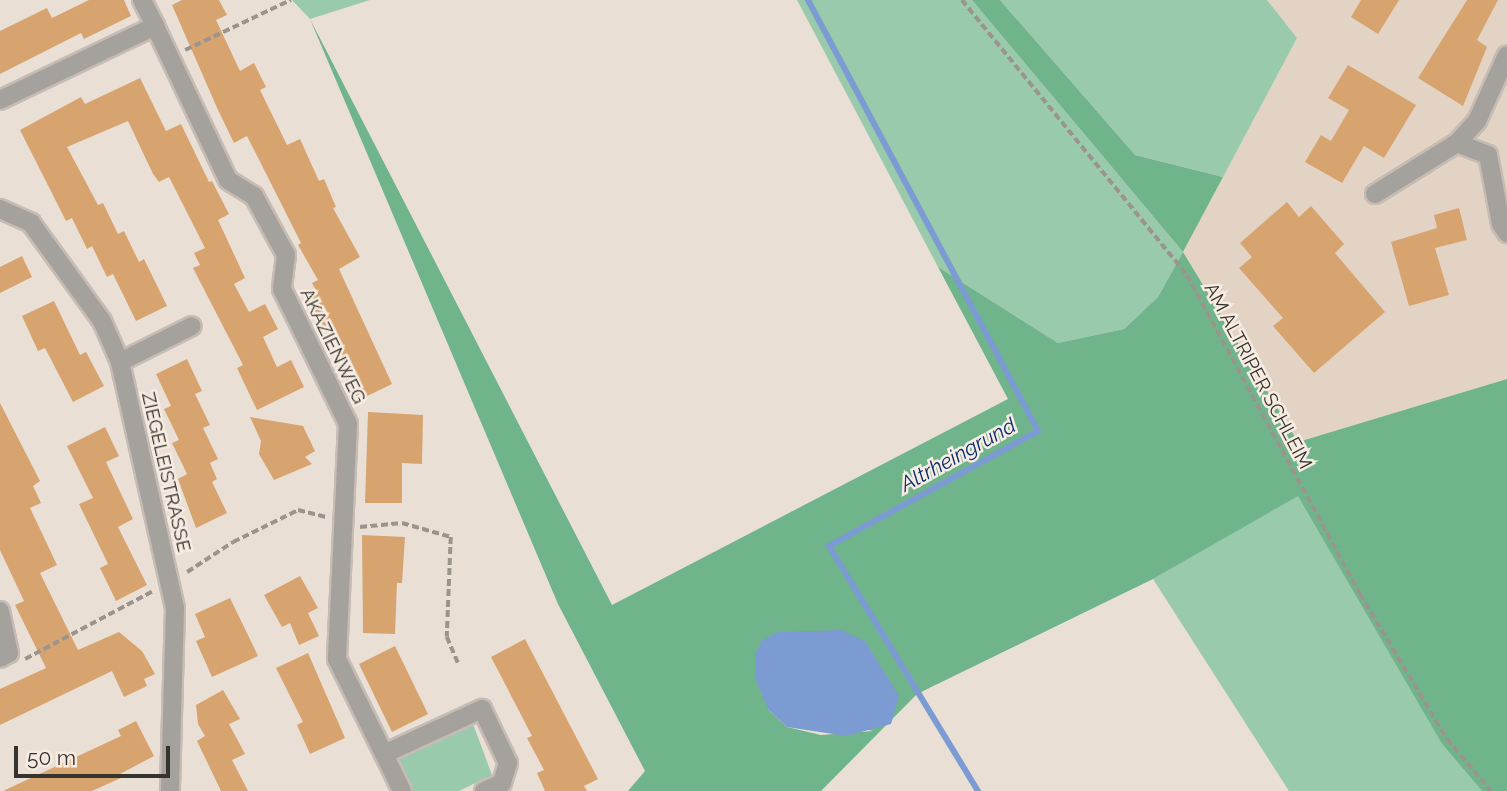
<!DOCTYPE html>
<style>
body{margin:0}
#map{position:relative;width:1507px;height:791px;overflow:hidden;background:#eadfd5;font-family:Raleway,sans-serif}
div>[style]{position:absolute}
.built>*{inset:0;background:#e3d3c4}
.green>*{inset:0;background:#98caab}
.forest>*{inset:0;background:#70b48c}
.water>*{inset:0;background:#7c9bd3}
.stream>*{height:6px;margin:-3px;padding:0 3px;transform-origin:3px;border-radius:3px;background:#7c9bd3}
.building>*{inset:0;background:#d7a470}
.path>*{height:3.5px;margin-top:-1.75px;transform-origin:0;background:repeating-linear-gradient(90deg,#9b948c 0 7px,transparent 0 10.5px)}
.roads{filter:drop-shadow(2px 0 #c6bcb4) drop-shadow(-2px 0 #c6bcb4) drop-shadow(0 2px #c6bcb4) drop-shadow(0 -2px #c6bcb4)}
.minor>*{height:18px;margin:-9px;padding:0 9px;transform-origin:9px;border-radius:9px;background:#a5a29d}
span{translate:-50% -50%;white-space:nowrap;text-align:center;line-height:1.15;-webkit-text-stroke:5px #f7ece2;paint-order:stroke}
.street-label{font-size:19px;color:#36322e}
.water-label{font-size:21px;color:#0a2d6e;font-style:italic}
.scale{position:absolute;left:14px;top:746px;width:156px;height:32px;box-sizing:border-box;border:4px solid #36322e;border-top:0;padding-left:9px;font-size:21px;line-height:24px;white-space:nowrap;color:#36322e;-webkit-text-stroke:5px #f7ece2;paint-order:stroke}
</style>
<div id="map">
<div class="built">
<div style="clip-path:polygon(1267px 0,1507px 0,1507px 379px,1298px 442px,1183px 252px,1297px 38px)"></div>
</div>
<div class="green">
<div style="clip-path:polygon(292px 0,370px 0,310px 19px)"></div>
<div style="clip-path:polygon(797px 0,972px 0,1183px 252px,1158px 297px,1124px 329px,1058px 343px,938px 267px)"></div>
<div style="clip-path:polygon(1000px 0,1267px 0,1297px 38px,1223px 177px,1135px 155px)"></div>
<div style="clip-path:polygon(1299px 495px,1442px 744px,1482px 791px,1289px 791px,1153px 579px)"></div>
<div style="clip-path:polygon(473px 724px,492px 775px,459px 791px,404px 791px,389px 757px)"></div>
</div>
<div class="forest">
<div style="clip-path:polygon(evenodd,972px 0,1000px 0,1135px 155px,1223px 177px,1183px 252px,1298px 442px,1507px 379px,1507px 791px,1482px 791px,1442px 744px,1298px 496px,1153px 579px,917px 694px,821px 791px,628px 791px,645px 771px,558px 604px,310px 19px,612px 605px,1008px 399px,938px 267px,1058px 343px,1124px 329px,1158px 297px,1183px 252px,972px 0,768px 709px,873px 731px,821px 735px,787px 727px,768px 709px)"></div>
</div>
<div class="water">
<div style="clip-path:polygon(841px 630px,865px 641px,899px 696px,891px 724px,846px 736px,787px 727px,768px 709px,755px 678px,755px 654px,762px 640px,778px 632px)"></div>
</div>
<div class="stream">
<div style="left:808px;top:0;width:489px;rotate:61.9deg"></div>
<div style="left:1038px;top:431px;width:239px;rotate:151.2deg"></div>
<div style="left:829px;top:546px;width:287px;rotate:58.7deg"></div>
</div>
<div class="building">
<div style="clip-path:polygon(89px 0,124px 0,131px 16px,84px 39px,81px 33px,0 74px,0 31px,47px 8px,52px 18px)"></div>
<div style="clip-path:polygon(182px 0,219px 0,227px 15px,216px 20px,240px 71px,254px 63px,266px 87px,260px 90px,287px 145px,300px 139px,319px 181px,324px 179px,336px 207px,333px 208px,360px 257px,339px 269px,392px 384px,357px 401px,344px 375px,350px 372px,308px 299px,318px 294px,312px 283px,318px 280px,298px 245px,301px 243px,247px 136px,234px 143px,218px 110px,172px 5px)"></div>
<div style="clip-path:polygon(1361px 0,1399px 0,1378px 34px,1351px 17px)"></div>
<div style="clip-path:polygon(1467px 0,1498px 0,1477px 40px,1487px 47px,1463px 106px,1418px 78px)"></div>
<div style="clip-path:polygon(1348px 65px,1416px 105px,1384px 158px,1364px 146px,1342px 183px,1305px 162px,1321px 135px,1331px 141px,1349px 110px,1328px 98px)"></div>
<div style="clip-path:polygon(140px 78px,166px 131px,181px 124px,209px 182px,212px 181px,229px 214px,218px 220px,245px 278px,234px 284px,249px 312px,265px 304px,278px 329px,263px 337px,277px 367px,291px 360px,304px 387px,257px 410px,237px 368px,243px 365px,193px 268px,200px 265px,194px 253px,205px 248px,169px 177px,159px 182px,153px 174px,128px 121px,67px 147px,98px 205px,103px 203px,118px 234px,124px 231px,139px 262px,144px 259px,167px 306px,136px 321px,113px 274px,107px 277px,92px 246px,87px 249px,72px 218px,66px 221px,20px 130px,81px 97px,85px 104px)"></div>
<div style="clip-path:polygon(1287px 202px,1299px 217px,1311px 206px,1344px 244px,1335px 253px,1385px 312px,1314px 373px,1273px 326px,1283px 318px,1239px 268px,1252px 257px,1240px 243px)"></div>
<div style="clip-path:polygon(1459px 208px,1467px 240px,1435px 248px,1449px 295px,1409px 306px,1391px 242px,1437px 228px,1434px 215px)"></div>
<div style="clip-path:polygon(22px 256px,32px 277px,0 293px,0 267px)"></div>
<div style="clip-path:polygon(54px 301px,80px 355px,86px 352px,104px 386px,73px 402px,45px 348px,38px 351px,22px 316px)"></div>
<div style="clip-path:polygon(187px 359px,202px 391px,195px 394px,210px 425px,203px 428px,218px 459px,210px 463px,217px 479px,212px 482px,227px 513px,196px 528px,178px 479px,187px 474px,172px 443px,179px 440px,164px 409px,171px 406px,156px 374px)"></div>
<div style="clip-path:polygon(0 403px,40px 481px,33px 486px,41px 503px,30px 508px,57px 565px,40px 573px,78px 650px,119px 632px,142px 651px,155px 674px,144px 679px,147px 686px,124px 697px,112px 671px,0 725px,0 689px,46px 668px,15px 605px,24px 601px,0 550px)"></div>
<div style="clip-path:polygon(368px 412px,423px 415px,422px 464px,402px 463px,402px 503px,365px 503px)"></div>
<div style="clip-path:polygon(250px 417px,303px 426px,315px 451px,305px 457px,312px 464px,274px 480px,259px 454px,261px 441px)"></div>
<div style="clip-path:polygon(105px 427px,119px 456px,106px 462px,133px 519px,118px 527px,147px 585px,116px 601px,100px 568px,108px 564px,79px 504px,93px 498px,67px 446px)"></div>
<div style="clip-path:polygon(362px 535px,405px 537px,402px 583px,397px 583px,395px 634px,363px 633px)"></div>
<div style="clip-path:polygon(300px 576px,318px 608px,308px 613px,319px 636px,299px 645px,290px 623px,282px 627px,264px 595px)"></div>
<div style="clip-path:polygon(230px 598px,258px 656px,212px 677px,196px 641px,205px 637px,195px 614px)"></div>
<div style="clip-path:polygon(525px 639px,598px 779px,584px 786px,587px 791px,545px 791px,537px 773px,544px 770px,527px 738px,532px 736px,491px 657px)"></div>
<div style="clip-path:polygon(395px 646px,428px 714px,392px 732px,359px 664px)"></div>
<div style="clip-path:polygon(308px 653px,345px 738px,310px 754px,297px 725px,303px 722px,276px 668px)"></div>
<div style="clip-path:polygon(223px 690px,240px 719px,229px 724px,245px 754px,232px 760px,248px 791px,221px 791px,197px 741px,205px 736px,198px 724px,196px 705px)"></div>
<div style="clip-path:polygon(136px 721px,154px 756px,120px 774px,121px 778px,92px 791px,3px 791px,121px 736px,118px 730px)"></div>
</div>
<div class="path">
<div style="left:962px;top:0;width:355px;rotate:50.7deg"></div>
<div style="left:1187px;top:275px;width:363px;rotate:61.5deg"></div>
<div style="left:1360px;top:594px;width:169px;rotate:59deg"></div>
<div style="left:1447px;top:739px;width:68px;rotate:49.8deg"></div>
<div style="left:185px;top:50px;width:117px;rotate:-25.3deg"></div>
<div style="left:360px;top:527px;width:42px;rotate:-5.4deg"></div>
<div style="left:402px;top:523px;width:51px;rotate:15.9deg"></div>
<div style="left:451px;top:537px;width:100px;rotate:92.3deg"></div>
<div style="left:447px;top:637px;width:28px;rotate:67deg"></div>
<div style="left:187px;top:572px;width:55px;rotate:-33.1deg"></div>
<div style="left:233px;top:542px;width:72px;rotate:-26.2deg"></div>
<div style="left:298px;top:510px;width:29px;rotate:14deg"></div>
<div style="left:25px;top:659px;width:145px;rotate:-28deg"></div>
</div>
<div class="roads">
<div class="minor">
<div style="left:142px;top:0;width:29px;rotate:63deg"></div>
<div style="left:0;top:100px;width:172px;rotate:-25.5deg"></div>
<div style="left:155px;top:26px;width:170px;rotate:64.6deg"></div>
<div style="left:228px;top:180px;width:31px;rotate:32deg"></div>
<div style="left:254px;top:196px;width:67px;rotate:61.5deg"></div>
<div style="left:286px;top:255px;width:34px;rotate:97deg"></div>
<div style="left:282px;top:289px;width:150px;rotate:63.9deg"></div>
<div style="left:348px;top:424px;width:235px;rotate:92.7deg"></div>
<div style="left:337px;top:659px;width:106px;rotate:63.7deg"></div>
<div style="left:1457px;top:143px;width:33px;rotate:21deg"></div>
<div style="left:1488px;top:155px;width:70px;rotate:79.3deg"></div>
<div style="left:1501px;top:224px;width:11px;rotate:56deg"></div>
<div style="left:1375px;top:194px;width:97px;rotate:-31.9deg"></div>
<div style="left:1457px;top:143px;width:30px;rotate:-48deg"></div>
<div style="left:1477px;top:121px;width:72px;rotate:-65.6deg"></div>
<div style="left:0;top:209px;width:34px;rotate:24deg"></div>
<div style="left:31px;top:223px;width:121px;rotate:54.1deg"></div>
<div style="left:102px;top:321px;width:45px;rotate:66.3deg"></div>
<div style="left:120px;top:362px;width:252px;rotate:77.4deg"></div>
<div style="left:175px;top:608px;width:183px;rotate:91.6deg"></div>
<div style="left:120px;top:362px;width:80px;rotate:-26.6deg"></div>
<div style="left:0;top:611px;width:43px;rotate:77.9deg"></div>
<div style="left:9px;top:653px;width:10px;rotate:151deg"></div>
<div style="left:402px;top:791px;width:41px;rotate:-115.9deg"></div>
<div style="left:384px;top:754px;width:108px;rotate:-24.7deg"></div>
<div style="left:482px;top:709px;width:60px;rotate:64.3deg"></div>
<div style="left:508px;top:763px;width:21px;rotate:107deg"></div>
<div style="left:502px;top:783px;width:20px;rotate:156deg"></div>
</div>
</div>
<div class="street-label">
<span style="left:333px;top:346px;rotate:64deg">AKAZIENWEG</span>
<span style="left:1258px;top:376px;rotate:62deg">AM ALTRIPER SCHLEIM</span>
<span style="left:166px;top:472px;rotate:77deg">ZIEGELEISTRASSE</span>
</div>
<div class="water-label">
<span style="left:958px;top:455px;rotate:-29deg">Altrheingrund</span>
</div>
<div class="scale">50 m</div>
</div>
